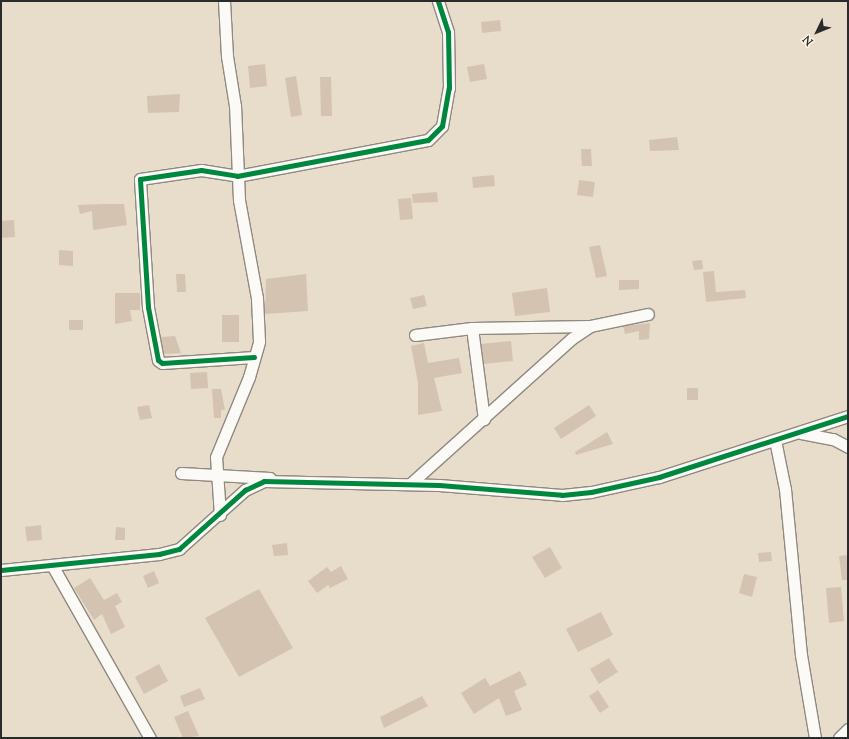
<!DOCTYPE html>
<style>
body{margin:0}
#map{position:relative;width:849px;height:739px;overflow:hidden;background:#e8dccb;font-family:"Sorts Mill Goudy",serif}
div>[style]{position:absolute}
.building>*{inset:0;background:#d5c3b2}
.roads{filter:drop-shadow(1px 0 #8f8981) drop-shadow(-1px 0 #8f8981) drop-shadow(0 1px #8f8981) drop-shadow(0 -1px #8f8981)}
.minor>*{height:11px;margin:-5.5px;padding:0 5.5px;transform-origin:5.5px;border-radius:5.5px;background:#fcfaf7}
.cycleway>*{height:5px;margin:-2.5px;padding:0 2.5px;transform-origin:2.5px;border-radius:2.5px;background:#00873e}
span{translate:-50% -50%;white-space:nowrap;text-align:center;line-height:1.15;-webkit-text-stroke:3px #fcf5e5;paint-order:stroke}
.frame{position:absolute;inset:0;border:2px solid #2b2b2b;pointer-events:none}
.north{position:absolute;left:797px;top:12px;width:40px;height:40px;-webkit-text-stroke:3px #fcf5e5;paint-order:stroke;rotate:227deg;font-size:11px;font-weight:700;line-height:16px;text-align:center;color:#2b2b2b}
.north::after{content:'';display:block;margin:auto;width:14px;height:18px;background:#2b2b2b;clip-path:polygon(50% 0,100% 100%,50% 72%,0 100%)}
</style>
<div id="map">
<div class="building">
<div style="clip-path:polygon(500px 20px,501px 31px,482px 33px,481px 22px)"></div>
<div style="clip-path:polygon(265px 64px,267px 86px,250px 88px,248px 66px)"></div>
<div style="clip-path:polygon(484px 64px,487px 79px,470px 82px,467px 67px)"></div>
<div style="clip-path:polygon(296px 76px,302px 115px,291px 117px,285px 78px)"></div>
<div style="clip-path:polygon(320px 77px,331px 77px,332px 116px,321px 116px)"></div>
<div style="clip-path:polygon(180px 94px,179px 112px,148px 113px,147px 96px)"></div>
<div style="clip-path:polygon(677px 137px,679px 150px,650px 151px,649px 140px)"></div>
<div style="clip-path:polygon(581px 149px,591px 149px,592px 166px,582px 166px)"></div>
<div style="clip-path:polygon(494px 175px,495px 186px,473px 188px,472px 177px)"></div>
<div style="clip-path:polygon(579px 180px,595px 182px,593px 197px,577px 195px)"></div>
<div style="clip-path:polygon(437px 192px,438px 202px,413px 203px,412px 194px)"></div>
<div style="clip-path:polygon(411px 198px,413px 219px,400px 220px,398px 199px)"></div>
<div style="clip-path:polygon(104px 204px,124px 204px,127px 225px,93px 230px,92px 211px,80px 214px,78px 205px)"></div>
<div style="clip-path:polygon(14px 220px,15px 237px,1px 238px,1px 221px)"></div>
<div style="clip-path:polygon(600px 245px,607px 276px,596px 278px,589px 247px)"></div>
<div style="clip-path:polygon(59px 250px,73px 251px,73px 266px,59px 265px)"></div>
<div style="clip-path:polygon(702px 260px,703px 269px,694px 270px,692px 261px)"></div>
<div style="clip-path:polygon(714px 271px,716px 292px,745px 290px,746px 298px,706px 302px,703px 272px)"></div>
<div style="clip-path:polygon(176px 274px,185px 274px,186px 292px,177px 292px)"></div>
<div style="clip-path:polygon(306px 274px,308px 311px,265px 314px,266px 279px)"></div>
<div style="clip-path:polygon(619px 280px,639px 280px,639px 289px,619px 290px)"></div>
<div style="clip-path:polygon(547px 288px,550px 312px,515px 316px,512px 293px)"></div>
<div style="clip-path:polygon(115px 293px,140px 293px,140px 310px,130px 310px,132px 321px,115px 324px)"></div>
<div style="clip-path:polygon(424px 295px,427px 306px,413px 309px,410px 298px)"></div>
<div style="clip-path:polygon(222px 315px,239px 315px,239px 342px,222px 342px)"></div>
<div style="clip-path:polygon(69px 320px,83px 320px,83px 330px,69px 330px)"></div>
<div style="clip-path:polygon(650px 323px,649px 339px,639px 340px,639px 331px,625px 334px,623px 326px)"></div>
<div style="clip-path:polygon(175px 336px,181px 353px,164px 354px,161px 337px)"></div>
<div style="clip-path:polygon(511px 341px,513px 361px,484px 364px,481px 344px)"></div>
<div style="clip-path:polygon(424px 343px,428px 363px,459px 358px,462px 373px,434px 378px,442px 411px,418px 415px,418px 383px,411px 346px)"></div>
<div style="clip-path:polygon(207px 372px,208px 388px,191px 389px,190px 373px)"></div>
<div style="clip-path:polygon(687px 388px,698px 388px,698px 400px,687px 400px)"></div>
<div style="clip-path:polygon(212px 389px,221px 389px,225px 410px,221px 410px,221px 418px,214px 418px)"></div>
<div style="clip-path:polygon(149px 405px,152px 418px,140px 420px,137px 407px)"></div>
<div style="clip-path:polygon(589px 405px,596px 416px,561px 439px,554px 428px)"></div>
<div style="clip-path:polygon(607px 432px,613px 444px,576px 455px,575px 452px)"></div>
<div style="clip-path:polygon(41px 525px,42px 540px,27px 541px,25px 527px)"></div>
<div style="clip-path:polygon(116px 527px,125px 528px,125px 540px,115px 540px)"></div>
<div style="clip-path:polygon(287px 543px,288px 555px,274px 556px,272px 545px)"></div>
<div style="clip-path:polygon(550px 547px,562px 568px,545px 578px,532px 557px)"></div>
<div style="clip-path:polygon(771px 552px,772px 561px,759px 562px,758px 553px)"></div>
<div style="clip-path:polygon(848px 555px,848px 580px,842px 580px,839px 556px)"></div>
<div style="clip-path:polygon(341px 566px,348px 579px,330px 588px,328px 585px,317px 593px,308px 581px,327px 567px,331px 572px)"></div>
<div style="clip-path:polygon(154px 571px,159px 583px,148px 588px,143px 576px)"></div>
<div style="clip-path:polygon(744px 574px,757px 577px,752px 597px,739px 593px)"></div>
<div style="clip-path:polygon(90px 578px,104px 600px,117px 593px,122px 602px,115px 606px,125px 627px,111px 634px,102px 614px,94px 620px,74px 588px)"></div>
<div style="clip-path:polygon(841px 587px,844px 621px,829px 623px,826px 588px)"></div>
<div style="clip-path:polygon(259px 589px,293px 648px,239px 677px,205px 618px)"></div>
<div style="clip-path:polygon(601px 612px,613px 635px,578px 652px,566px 629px)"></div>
<div style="clip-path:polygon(609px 658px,618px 672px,599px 684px,590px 669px)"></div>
<div style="clip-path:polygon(159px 664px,168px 681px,144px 694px,135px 677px)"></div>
<div style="clip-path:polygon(520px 671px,527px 685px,514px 691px,522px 710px,506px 716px,499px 698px,474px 714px,461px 693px,485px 678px,490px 686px)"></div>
<div style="clip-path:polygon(200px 688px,205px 699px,184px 707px,180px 696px)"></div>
<div style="clip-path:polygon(598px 690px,609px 707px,600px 713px,589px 696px)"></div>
<div style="clip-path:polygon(422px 696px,428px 706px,384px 728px,380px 717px)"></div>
<div style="clip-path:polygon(188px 711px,199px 736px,183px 738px,174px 717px)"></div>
</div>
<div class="roads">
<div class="minor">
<div style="left:472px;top:328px;width:92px;rotate:82.5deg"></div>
<div style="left:415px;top:335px;width:57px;rotate:-7deg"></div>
<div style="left:472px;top:328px;width:118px;rotate:-1deg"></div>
<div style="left:254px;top:357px;width:92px;rotate:176.3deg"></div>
<div style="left:162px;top:363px;width:5px;rotate:-143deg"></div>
<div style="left:158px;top:360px;width:54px;rotate:-100.7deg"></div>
<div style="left:148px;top:307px;width:128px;rotate:-93.6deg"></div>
<div style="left:140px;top:179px;width:62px;rotate:-8.4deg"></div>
<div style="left:201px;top:170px;width:36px;rotate:9deg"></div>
<div style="left:237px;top:176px;width:194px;rotate:-10.7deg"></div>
<div style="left:428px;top:140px;width:20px;rotate:-45deg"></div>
<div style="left:442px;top:126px;width:39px;rotate:-80deg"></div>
<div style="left:449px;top:88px;width:56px;rotate:-91deg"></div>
<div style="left:448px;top:32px;width:33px;rotate:-108deg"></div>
<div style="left:801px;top:433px;width:33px;rotate:11deg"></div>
<div style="left:833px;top:439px;width:17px;rotate:28deg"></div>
<div style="left:775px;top:440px;width:50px;rotate:78.5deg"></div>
<div style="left:785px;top:489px;width:167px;rotate:84.5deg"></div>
<div style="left:801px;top:655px;width:84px;rotate:80.4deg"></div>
<div style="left:181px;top:473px;width:89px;rotate:3.2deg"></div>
<div style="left:410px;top:484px;width:217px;rotate:-42deg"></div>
<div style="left:571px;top:339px;width:23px;rotate:-34deg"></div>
<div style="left:590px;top:326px;width:59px;rotate:-11.7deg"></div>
<div style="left:220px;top:515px;width:58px;rotate:-93.9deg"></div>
<div style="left:216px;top:457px;width:87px;rotate:-67.6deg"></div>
<div style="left:249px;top:377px;width:37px;rotate:-74deg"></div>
<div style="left:259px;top:341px;width:43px;rotate:-92.7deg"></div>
<div style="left:257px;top:298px;width:100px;rotate:-100.4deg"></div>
<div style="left:239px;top:200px;width:94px;rotate:-92.4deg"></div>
<div style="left:235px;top:106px;width:51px;rotate:-99.1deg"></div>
<div style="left:227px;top:56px;width:55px;rotate:-93.1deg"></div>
<div style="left:52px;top:565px;width:199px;rotate:60.5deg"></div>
<div style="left:1px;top:570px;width:159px;rotate:-5.8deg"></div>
<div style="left:159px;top:554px;width:21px;rotate:-14deg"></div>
<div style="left:179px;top:549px;width:89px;rotate:-41.8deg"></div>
<div style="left:245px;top:490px;width:21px;rotate:-25deg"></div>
<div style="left:264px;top:481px;width:175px;rotate:1.3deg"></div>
<div style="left:439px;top:485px;width:123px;rotate:4.6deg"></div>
<div style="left:562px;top:495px;width:29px;rotate:-6deg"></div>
<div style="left:591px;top:492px;width:70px;rotate:-12.4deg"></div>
<div style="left:659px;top:477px;width:199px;rotate:-17.9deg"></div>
<div style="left:839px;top:738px;width:13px;rotate:-45deg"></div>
</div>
</div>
<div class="cycleway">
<div style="left:254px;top:357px;width:92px;rotate:176.3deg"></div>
<div style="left:162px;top:363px;width:5px;rotate:-143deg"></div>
<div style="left:158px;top:360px;width:54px;rotate:-100.7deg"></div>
<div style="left:148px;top:307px;width:128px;rotate:-93.6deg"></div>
<div style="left:140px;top:179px;width:62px;rotate:-8.4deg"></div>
<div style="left:201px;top:170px;width:36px;rotate:9deg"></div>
<div style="left:237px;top:176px;width:194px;rotate:-10.7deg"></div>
<div style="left:428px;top:140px;width:20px;rotate:-45deg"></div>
<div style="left:442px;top:126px;width:39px;rotate:-80deg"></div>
<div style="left:449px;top:88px;width:56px;rotate:-91deg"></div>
<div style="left:448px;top:32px;width:33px;rotate:-108deg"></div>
<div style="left:1px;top:570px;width:159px;rotate:-5.8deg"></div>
<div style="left:159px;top:554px;width:21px;rotate:-14deg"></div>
<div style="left:179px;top:549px;width:89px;rotate:-41.8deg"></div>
<div style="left:245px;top:490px;width:21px;rotate:-25deg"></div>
<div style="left:264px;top:481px;width:175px;rotate:1.3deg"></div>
<div style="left:439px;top:485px;width:123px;rotate:4.6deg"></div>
<div style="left:562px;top:495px;width:29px;rotate:-6deg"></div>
<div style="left:591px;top:492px;width:70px;rotate:-12.4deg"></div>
<div style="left:659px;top:477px;width:199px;rotate:-17.9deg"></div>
</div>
<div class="frame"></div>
<div class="north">N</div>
</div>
